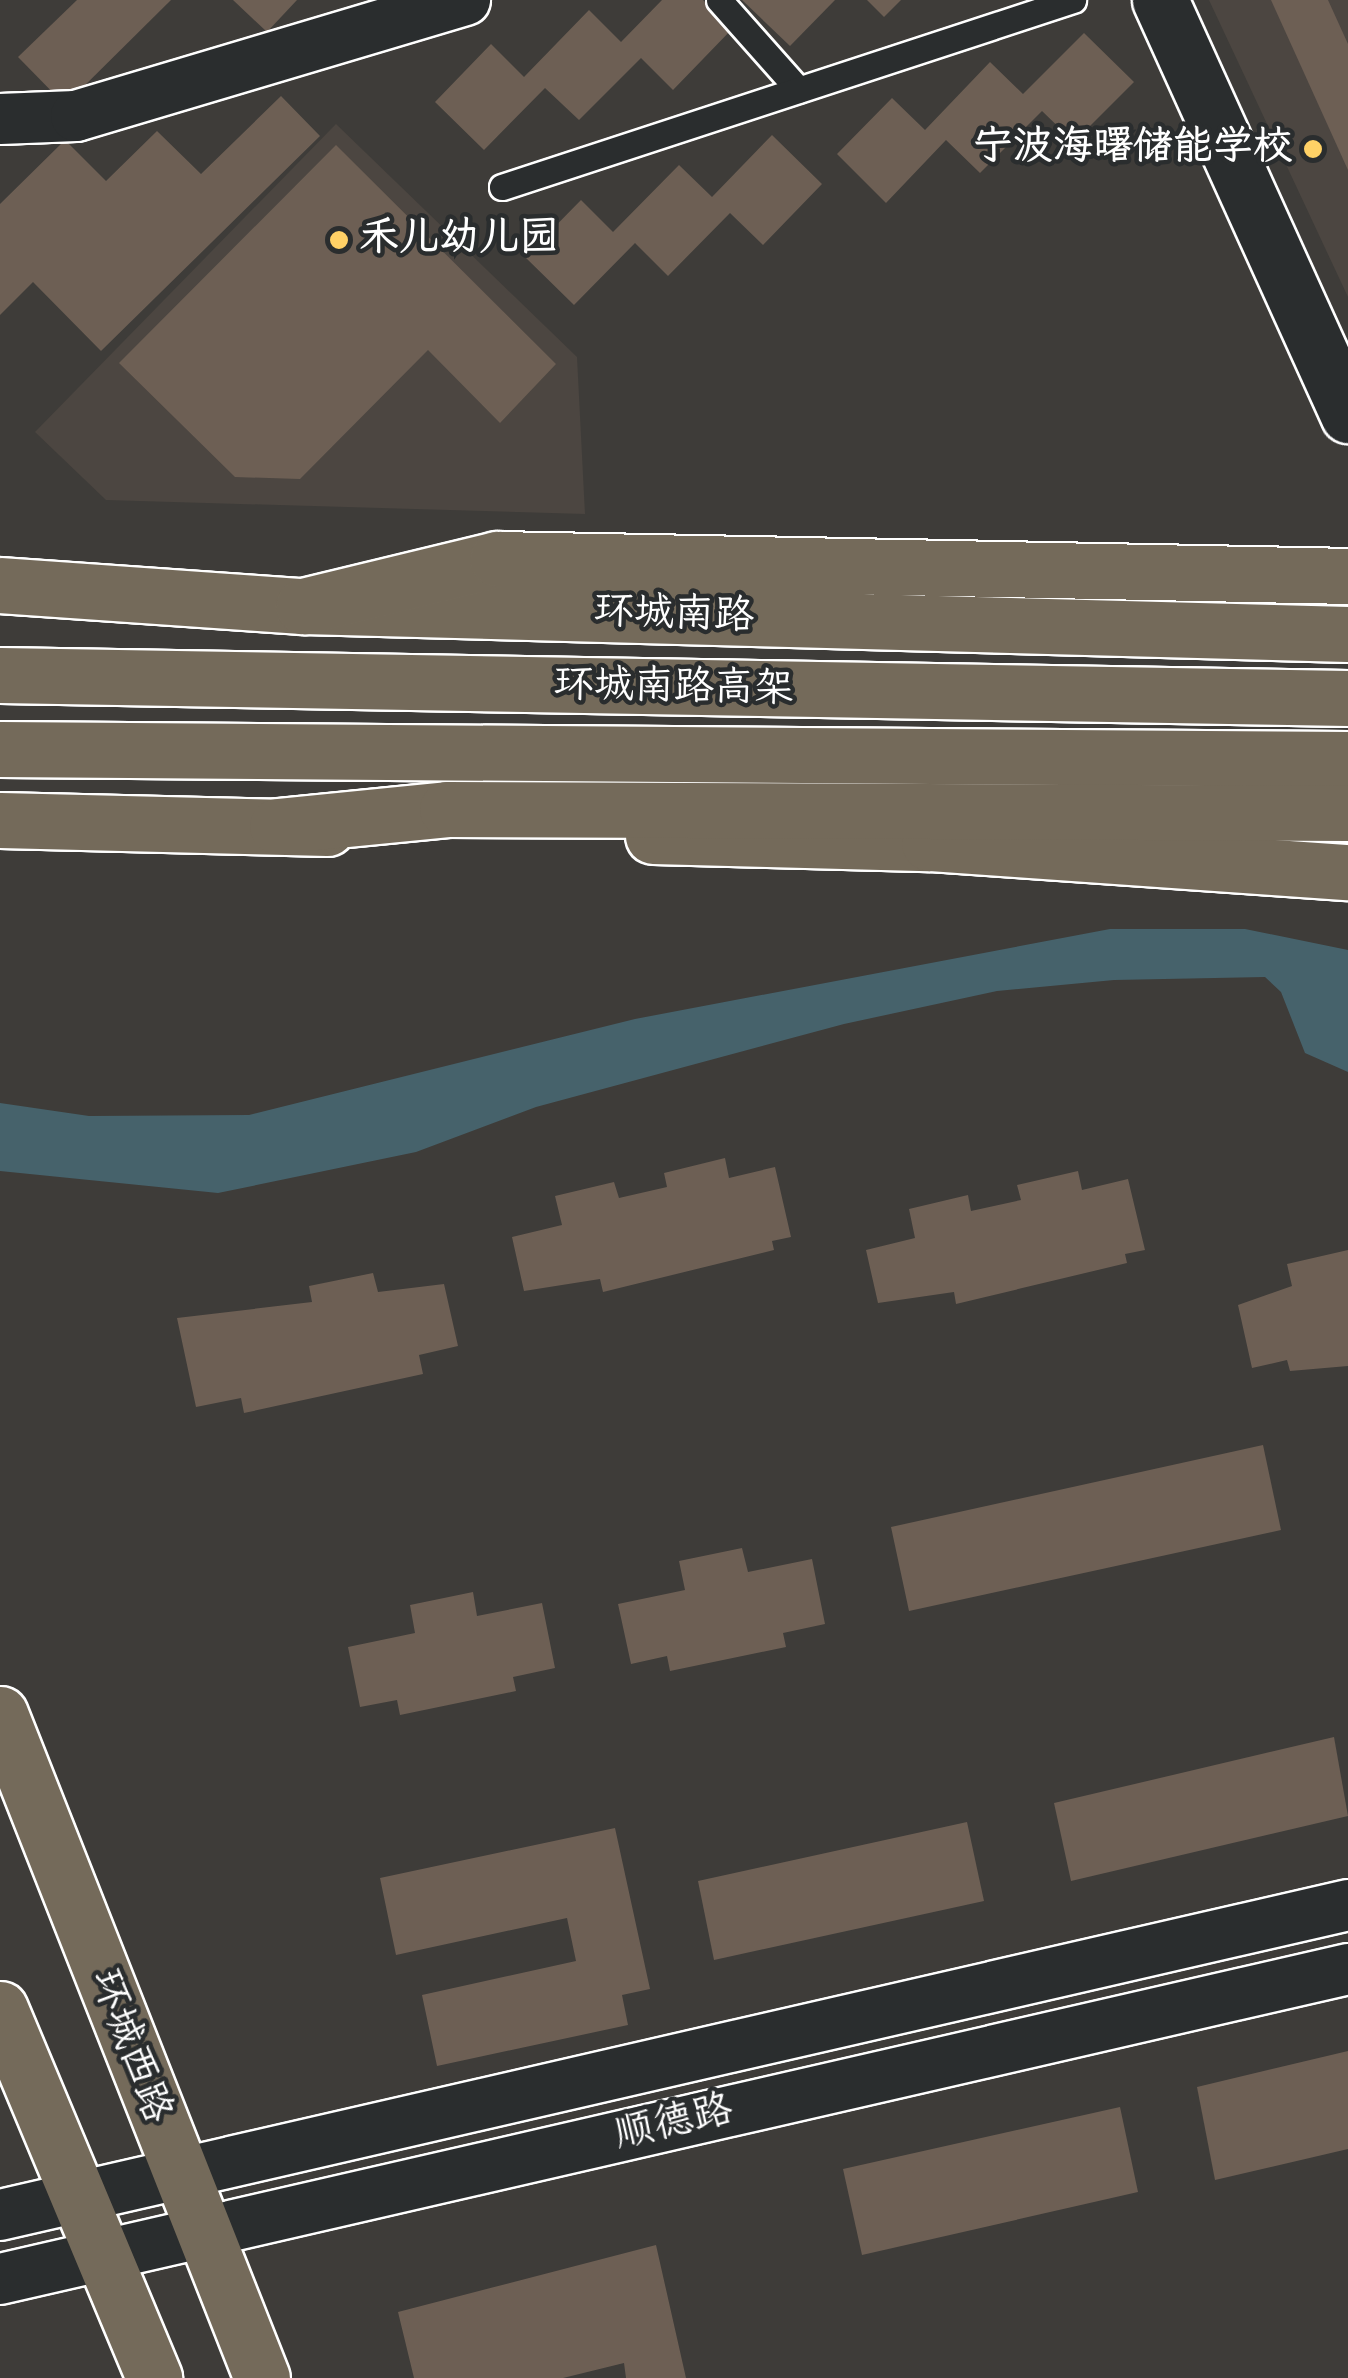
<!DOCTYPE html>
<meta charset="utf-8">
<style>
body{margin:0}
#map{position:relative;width:1348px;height:2378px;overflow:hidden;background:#3e3c39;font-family:"Indie Flower","LXGW WenKai TC",sans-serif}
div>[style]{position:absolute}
.built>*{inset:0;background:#4c4641}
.water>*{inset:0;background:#46626b}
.building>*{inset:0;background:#6d5f54}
.roads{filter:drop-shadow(2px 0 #fff) drop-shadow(-2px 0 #fff) drop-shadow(0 2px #fff) drop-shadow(0 -2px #fff)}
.service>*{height:25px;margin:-12.5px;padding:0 12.5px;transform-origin:12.5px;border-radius:12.5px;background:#2a2d2e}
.minor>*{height:50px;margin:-25px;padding:0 25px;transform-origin:25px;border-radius:25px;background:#2a2d2e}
.tertiary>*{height:55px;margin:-27.5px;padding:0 27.5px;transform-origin:27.5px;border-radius:27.5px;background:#2a2d2e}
.primary>*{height:55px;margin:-27.5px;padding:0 27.5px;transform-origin:27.5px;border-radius:27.5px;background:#746a5a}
.trunk>*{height:55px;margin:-27.5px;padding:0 27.5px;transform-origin:27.5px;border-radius:27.5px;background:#746a5a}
.dots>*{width:28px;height:28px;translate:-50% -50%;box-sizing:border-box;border:5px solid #2a2d2e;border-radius:50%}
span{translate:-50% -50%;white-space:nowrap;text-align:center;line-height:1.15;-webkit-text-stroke:9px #2a2d2e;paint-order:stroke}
.poi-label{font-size:40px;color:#fff;font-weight:700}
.right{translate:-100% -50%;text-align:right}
.left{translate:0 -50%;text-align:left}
.street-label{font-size:40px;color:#fff}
</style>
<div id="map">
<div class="built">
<div style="clip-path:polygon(1209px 0,1348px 0,1348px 297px)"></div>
<div style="clip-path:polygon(336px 124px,577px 357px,585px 514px,106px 500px,35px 432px)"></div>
</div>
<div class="water">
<div style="clip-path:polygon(1110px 929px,1245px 929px,1348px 950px,1348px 1072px,1305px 1053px,1281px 992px,1265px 977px,1114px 980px,997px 991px,844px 1024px,536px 1107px,416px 1152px,218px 1193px,0 1171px,0 1103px,89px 1116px,249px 1115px,635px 1019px)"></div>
</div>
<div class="building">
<div style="clip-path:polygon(77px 0,171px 0,65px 105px,18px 57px)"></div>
<div style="clip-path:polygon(233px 0,297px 0,267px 32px)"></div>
<div style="clip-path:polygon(662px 0,703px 0,733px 28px,673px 90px,641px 58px,579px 120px,545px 88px,484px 150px,435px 102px,491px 44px,524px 77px,589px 10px,621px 42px)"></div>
<div style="clip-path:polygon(742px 0,835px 0,790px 46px)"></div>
<div style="clip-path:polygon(867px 0,901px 0,884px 17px)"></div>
<div style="clip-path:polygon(1271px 0,1328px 0,1348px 44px,1348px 170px)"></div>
<div style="clip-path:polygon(1084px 33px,1134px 82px,1074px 142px,1042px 111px,980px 173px,946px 140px,886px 203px,837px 154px,892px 98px,925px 130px,990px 62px,1023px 94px)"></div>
<div style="clip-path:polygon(281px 96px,320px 136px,101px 351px,33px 282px,0 315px,0 204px,65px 140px,106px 181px,157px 131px,201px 174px)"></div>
<div style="clip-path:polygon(772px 135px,822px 184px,763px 245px,730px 213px,668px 276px,635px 243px,574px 305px,525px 257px,581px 200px,613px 232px,679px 165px,712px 197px)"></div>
<div style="clip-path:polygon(336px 145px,556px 364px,500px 423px,428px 350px,300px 479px,235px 477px,119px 363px)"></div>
<div style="clip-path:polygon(725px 1158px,729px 1178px,775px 1167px,791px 1237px,772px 1241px,774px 1250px,603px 1292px,600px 1279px,524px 1291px,512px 1237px,562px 1225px,555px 1196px,614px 1182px,619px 1198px,667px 1187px,664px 1173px)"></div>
<div style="clip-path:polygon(1078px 1171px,1082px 1190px,1128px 1179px,1145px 1250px,1125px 1254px,1127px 1263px,956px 1304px,954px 1292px,878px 1303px,866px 1250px,915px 1238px,909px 1209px,968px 1195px,971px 1211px,1021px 1200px,1017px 1185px)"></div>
<div style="clip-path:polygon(1348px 1250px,1348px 1366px,1290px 1371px,1287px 1360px,1252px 1368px,1238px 1305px,1292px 1286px,1287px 1264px)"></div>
<div style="clip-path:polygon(373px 1273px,378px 1292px,444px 1284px,458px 1346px,419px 1355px,423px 1374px,244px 1413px,241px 1398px,196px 1407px,177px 1318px,312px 1302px,309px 1286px)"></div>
<div style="clip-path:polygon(1263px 1445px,1281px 1530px,909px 1611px,891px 1527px)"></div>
<div style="clip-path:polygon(742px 1548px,748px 1572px,812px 1559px,825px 1624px,783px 1633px,786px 1647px,670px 1671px,667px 1656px,631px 1664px,618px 1604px,685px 1590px,679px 1561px)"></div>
<div style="clip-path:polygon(473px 1592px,477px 1616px,542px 1603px,555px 1668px,513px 1677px,516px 1691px,400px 1715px,397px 1700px,360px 1707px,348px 1647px,415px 1633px,410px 1605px)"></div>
<div style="clip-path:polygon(1334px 1737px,1348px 1816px,1071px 1881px,1054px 1803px)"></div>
<div style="clip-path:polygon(967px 1822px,984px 1901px,714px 1960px,698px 1881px)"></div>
<div style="clip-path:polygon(615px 1828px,650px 1989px,622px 1995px,628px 2025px,437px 2066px,422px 1995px,576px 1961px,567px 1918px,396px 1955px,380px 1878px)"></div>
<div style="clip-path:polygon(1348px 2051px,1348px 2149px,1215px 2180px,1197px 2087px)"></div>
<div style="clip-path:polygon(1120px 2107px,1138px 2192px,862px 2255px,843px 2169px)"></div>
<div style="clip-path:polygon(656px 2245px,686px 2378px,626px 2378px,624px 2363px,563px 2378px,414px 2378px,398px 2312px)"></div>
</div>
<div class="roads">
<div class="service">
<div style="left:719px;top:0;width:120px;rotate:48.4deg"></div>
<div style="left:502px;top:187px;width:601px;rotate:-18.13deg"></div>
</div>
<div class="minor">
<div style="left:0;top:119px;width:76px;rotate:-2.3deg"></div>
<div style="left:76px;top:116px;width:406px;rotate:-16.6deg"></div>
<div style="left:0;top:2215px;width:1383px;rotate:-12.95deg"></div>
<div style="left:0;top:2279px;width:1383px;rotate:-12.95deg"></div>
</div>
<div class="tertiary">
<div style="left:1160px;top:0;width:456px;rotate:65.6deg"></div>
</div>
<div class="primary">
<div style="left:0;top:585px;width:304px;rotate:4deg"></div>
<div style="left:303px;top:606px;width:1045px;rotate:1.53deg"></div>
<div style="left:0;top:820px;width:327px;rotate:1.4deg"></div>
<div style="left:653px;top:836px;width:276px;rotate:1.5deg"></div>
<div style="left:929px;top:843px;width:420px;rotate:4deg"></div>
<div style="left:0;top:1714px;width:714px;rotate:68.47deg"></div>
<div style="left:0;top:2009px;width:400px;rotate:67.3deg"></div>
</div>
<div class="trunk">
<div style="left:303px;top:606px;width:200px;rotate:-13.6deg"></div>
<div style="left:497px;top:559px;width:851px;rotate:1.14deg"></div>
<div style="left:0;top:675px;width:1348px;rotate:0.98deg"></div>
<div style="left:0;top:749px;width:1348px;rotate:0.43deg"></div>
<div style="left:277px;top:826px;width:171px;rotate:-5.7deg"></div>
<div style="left:447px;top:809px;width:901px;rotate:0.25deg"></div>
</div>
</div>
<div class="dots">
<div style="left:1313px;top:149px;background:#ffd166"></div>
<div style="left:339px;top:240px;background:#ffd166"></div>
</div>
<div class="poi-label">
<span class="right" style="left:1293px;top:149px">宁波海曙储能学校</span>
<span class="left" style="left:359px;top:240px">禾儿幼儿园</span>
</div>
<div class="street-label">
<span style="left:674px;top:616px;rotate:2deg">环城南路</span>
<span style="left:674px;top:689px;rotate:1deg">环城南路高架</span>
<span style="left:129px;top:2047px;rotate:69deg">环城西路</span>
<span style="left:674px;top:2124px;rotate:-13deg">顺德路</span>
</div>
</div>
